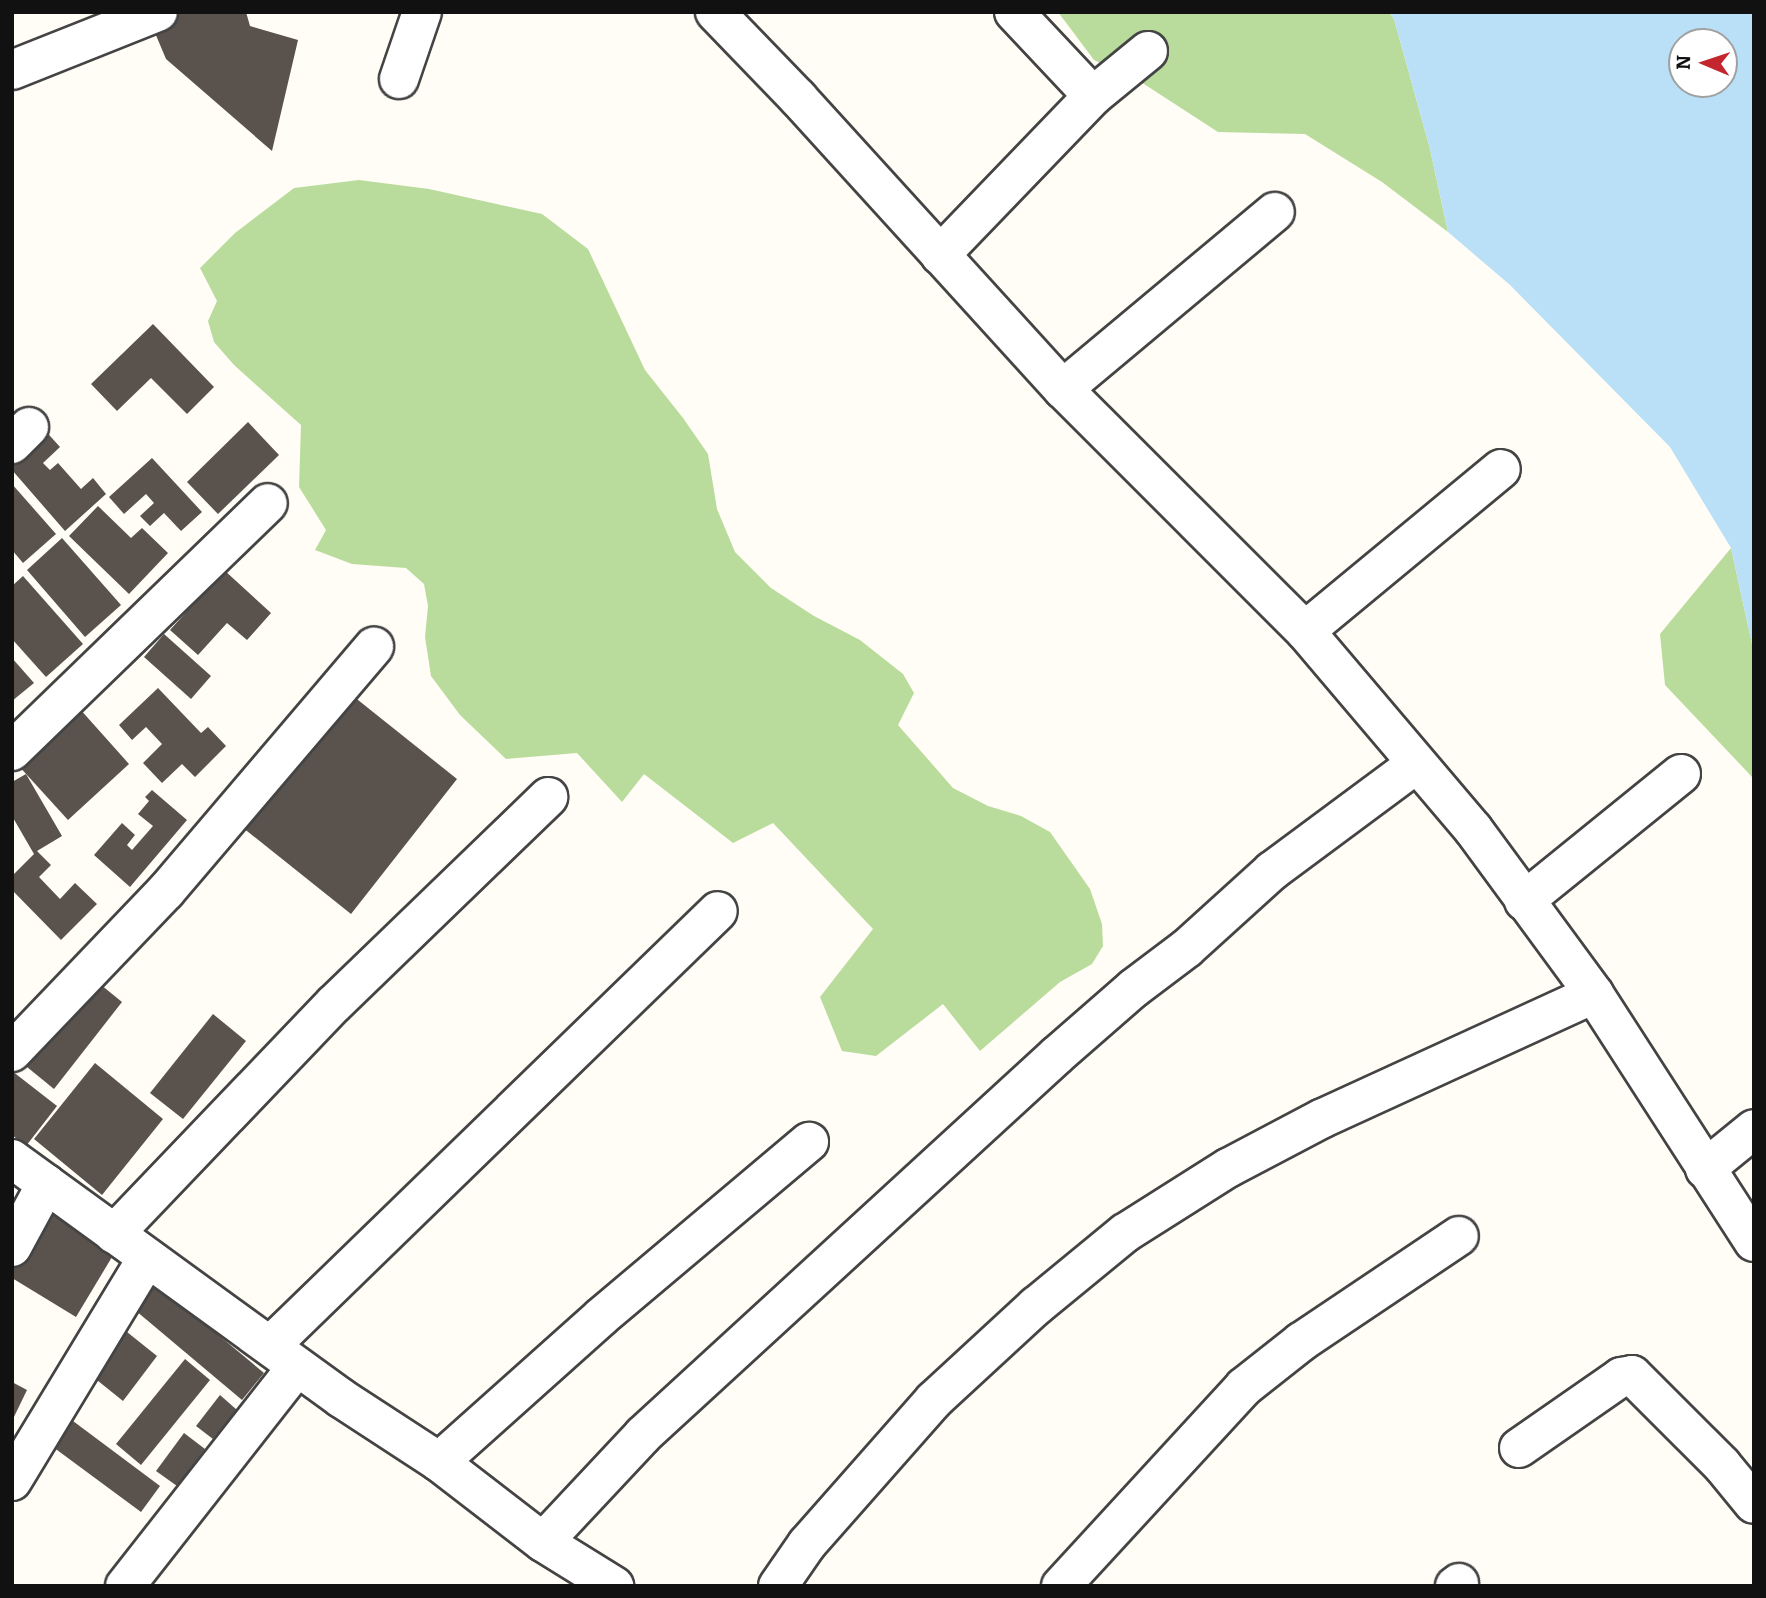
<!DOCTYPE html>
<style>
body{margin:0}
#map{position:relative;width:1766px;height:1598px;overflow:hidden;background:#fffdf5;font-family:Bitter,serif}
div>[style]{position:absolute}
.forest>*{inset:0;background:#b9dc9c}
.water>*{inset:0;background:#b9e0f7}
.building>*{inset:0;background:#5a524d}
.roads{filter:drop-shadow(2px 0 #444) drop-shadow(-2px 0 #444) drop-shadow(0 2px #444) drop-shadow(0 -2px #444)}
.minor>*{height:38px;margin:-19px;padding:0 19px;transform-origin:19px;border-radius:19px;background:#fff}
span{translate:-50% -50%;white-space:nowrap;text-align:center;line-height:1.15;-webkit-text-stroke:7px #fff;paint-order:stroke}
.frame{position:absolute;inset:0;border:14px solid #111;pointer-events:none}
.north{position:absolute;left:1668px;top:28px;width:70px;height:70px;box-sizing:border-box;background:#fff;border:2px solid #a0a0a0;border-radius:50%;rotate:272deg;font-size:19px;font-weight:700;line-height:28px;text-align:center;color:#111}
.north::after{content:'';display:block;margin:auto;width:24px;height:32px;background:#c4262e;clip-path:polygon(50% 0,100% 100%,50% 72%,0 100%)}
</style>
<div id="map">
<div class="forest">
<div style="clip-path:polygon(1058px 12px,1389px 12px,1394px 19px,1430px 149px,1448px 232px,1382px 182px,1305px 134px,1218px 132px,1144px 84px,1094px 60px)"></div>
<div style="clip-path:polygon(359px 180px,429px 189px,542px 214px,588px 249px,645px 370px,683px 418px,708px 454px,717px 509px,735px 552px,771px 588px,814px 616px,860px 640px,903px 674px,914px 693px,898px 725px,953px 788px,988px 806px,1021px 816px,1050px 832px,1090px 889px,1102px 924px,1103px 946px,1092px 964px,1060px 982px,980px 1051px,943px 1004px,876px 1056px,842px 1051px,820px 997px,873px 929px,773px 823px,733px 843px,644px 774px,622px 802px,577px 753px,506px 759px,460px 715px,431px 676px,425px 637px,428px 606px,424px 584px,406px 568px,352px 564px,315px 550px,326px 530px,299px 487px,301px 425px,234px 365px,214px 342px,208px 321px,217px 301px,200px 268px,235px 233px,294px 188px)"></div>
<div style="clip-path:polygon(1731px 548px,1754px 653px,1754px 779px,1665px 685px,1660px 634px)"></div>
</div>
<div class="water">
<div style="clip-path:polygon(evenodd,1389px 12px,1754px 12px,1754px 653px,1731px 548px,1670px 447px,1510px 285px,1448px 232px,1430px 149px,1394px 19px,1389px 12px,1682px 42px,1724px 42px,1724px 84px,1682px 84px,1682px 42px)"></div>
</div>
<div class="building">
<div style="clip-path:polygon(187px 12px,246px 12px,250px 26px,298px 40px,272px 151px,166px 59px,150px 21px)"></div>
<div style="clip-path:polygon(153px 324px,214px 387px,187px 414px,151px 378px,117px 411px,91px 384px)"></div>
<div style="clip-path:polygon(248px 422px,279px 455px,218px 514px,187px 482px)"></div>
<div style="clip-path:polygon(42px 427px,60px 447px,43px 463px,50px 470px,58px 463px,81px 489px,93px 478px,106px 494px,65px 531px,12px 470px,12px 453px)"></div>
<div style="clip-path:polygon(152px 458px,202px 512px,181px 531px,164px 513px,150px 526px,140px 516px,154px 503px,146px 494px,124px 514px,109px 497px)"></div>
<div style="clip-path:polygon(12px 484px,56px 534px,23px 563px,12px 550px)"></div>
<div style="clip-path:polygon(98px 506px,131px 538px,142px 528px,168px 553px,129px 594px,69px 536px)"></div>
<div style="clip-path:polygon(62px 538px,121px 605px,85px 637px,27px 570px)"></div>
<div style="clip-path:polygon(224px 570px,271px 613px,247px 640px,227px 623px,198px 655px,170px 630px)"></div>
<div style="clip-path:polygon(23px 576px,83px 644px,46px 677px,12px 639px,12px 586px)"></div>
<div style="clip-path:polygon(164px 634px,211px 676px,191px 699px,144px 657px)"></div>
<div style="clip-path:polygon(12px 658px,34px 683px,12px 701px)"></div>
<div style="clip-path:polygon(158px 688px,201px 733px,208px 727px,226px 746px,195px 777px,182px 764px,162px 783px,143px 763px,162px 744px,146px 727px,132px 740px,119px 725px)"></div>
<div style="clip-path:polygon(343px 688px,457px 779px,351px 914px,237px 823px)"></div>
<div style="clip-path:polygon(79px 708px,129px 764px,68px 820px,17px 764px)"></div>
<div style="clip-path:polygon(26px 774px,62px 836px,37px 851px,51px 865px,39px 877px,60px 899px,75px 883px,97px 904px,61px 940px,12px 890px,12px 876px,34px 854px,12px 816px,12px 782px)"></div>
<div style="clip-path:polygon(152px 790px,187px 820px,130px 887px,94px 855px,122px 823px,135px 835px,127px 845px,132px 850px,153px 826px,138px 814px,149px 801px,145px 797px)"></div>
<div style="clip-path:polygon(95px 980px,122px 1002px,54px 1089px,27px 1067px)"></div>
<div style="clip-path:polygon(213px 1014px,246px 1041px,183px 1119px,150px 1093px)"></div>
<div style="clip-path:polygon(95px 1063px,163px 1119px,102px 1195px,34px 1139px)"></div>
<div style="clip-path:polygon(12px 1071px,57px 1106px,26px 1146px,12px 1135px)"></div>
<div style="clip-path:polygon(51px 1205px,118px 1247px,76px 1317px,12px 1278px,12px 1270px)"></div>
<div style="clip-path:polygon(151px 1279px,264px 1373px,242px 1400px,129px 1305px)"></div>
<div style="clip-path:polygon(122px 1328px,157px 1356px,123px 1401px,87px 1372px)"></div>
<div style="clip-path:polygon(185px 1359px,210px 1380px,141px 1465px,116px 1444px)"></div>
<div style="clip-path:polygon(12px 1382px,27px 1390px,12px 1421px)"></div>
<div style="clip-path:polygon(220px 1395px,237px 1410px,213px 1439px,196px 1426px)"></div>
<div style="clip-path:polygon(73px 1421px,160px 1486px,141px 1512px,53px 1447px)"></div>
<div style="clip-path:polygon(184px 1433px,205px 1449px,177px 1486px,156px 1471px)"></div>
</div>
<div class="roads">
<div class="minor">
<div style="left:715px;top:12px;width:120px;rotate:46deg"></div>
<div style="left:798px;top:98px;width:394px;rotate:47.7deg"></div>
<div style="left:1063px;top:389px;width:342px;rotate:45deg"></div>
<div style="left:1305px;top:631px;width:260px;rotate:49.7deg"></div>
<div style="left:1473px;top:829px;width:205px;rotate:53.7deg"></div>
<div style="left:1594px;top:994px;width:295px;rotate:57.2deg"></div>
<div style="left:1014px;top:12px;width:115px;rotate:46.8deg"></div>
<div style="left:12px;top:70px;width:157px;rotate:-21.7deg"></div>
<div style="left:399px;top:79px;width:71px;rotate:-71.1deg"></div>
<div style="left:940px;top:255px;width:221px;rotate:-46.1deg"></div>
<div style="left:1093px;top:96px;width:71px;rotate:-39.3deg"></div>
<div style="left:1063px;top:389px;width:276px;rotate:-39.9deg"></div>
<div style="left:12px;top:444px;width:24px;rotate:-45deg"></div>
<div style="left:1305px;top:631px;width:254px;rotate:-39.6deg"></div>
<div style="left:12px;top:751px;width:356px;rotate:-44.1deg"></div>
<div style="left:1524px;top:901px;width:202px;rotate:-39deg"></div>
<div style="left:12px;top:1052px;width:223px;rotate:-46.3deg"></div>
<div style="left:166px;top:891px;width:321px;rotate:-49.6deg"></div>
<div style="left:12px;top:1159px;width:407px;rotate:36deg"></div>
<div style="left:341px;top:1398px;width:117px;rotate:33.1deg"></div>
<div style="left:439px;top:1462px;width:131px;rotate:37.6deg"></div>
<div style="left:543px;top:1542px;width:84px;rotate:31.8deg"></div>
<div style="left:1705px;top:1169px;width:63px;rotate:-39.2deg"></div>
<div style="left:114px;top:1234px;width:318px;rotate:-46.3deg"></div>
<div style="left:334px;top:1004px;width:298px;rotate:-44deg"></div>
<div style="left:12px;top:1247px;width:72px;rotate:-61.6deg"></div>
<div style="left:270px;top:1346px;width:624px;rotate:-44.16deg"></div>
<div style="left:1519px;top:1448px;width:124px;rotate:-34.8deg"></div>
<div style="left:1621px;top:1377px;width:11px;rotate:-10deg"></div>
<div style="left:1632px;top:1375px;width:127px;rotate:45deg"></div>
<div style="left:1722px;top:1465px;width:50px;rotate:50.6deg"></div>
<div style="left:439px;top:1462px;width:217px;rotate:-41.8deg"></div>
<div style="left:601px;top:1317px;width:272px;rotate:-40.1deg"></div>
<div style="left:12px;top:1481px;width:261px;rotate:-58.8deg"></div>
<div style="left:543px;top:1542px;width:146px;rotate:-46.9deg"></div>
<div style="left:643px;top:1435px;width:561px;rotate:-42.54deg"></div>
<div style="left:1056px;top:1056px;width:103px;rotate:-41.1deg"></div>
<div style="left:1134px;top:988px;width:66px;rotate:-37deg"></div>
<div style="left:1187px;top:948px;width:115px;rotate:-42.2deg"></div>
<div style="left:1272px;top:871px;width:179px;rotate:-36.6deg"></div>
<div style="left:125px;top:1586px;width:278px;rotate:-51.9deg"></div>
<div style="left:778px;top:1586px;width:51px;rotate:-55.4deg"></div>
<div style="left:807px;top:1544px;width:192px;rotate:-48.6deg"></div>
<div style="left:934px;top:1400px;width:139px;rotate:-42.7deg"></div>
<div style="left:1036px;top:1306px;width:115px;rotate:-39.4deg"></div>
<div style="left:1125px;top:1233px;width:122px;rotate:-32.3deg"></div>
<div style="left:1228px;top:1168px;width:107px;rotate:-27.8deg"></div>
<div style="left:1323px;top:1118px;width:298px;rotate:-24.6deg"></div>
<div style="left:1061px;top:1586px;width:270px;rotate:-47.4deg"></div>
<div style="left:1244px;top:1387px;width:73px;rotate:-38.3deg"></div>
<div style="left:1301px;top:1342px;width:190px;rotate:-33.9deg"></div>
<div style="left:1455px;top:1586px;width:5px;rotate:-37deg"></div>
</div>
</div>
<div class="frame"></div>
<div class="north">N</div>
</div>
